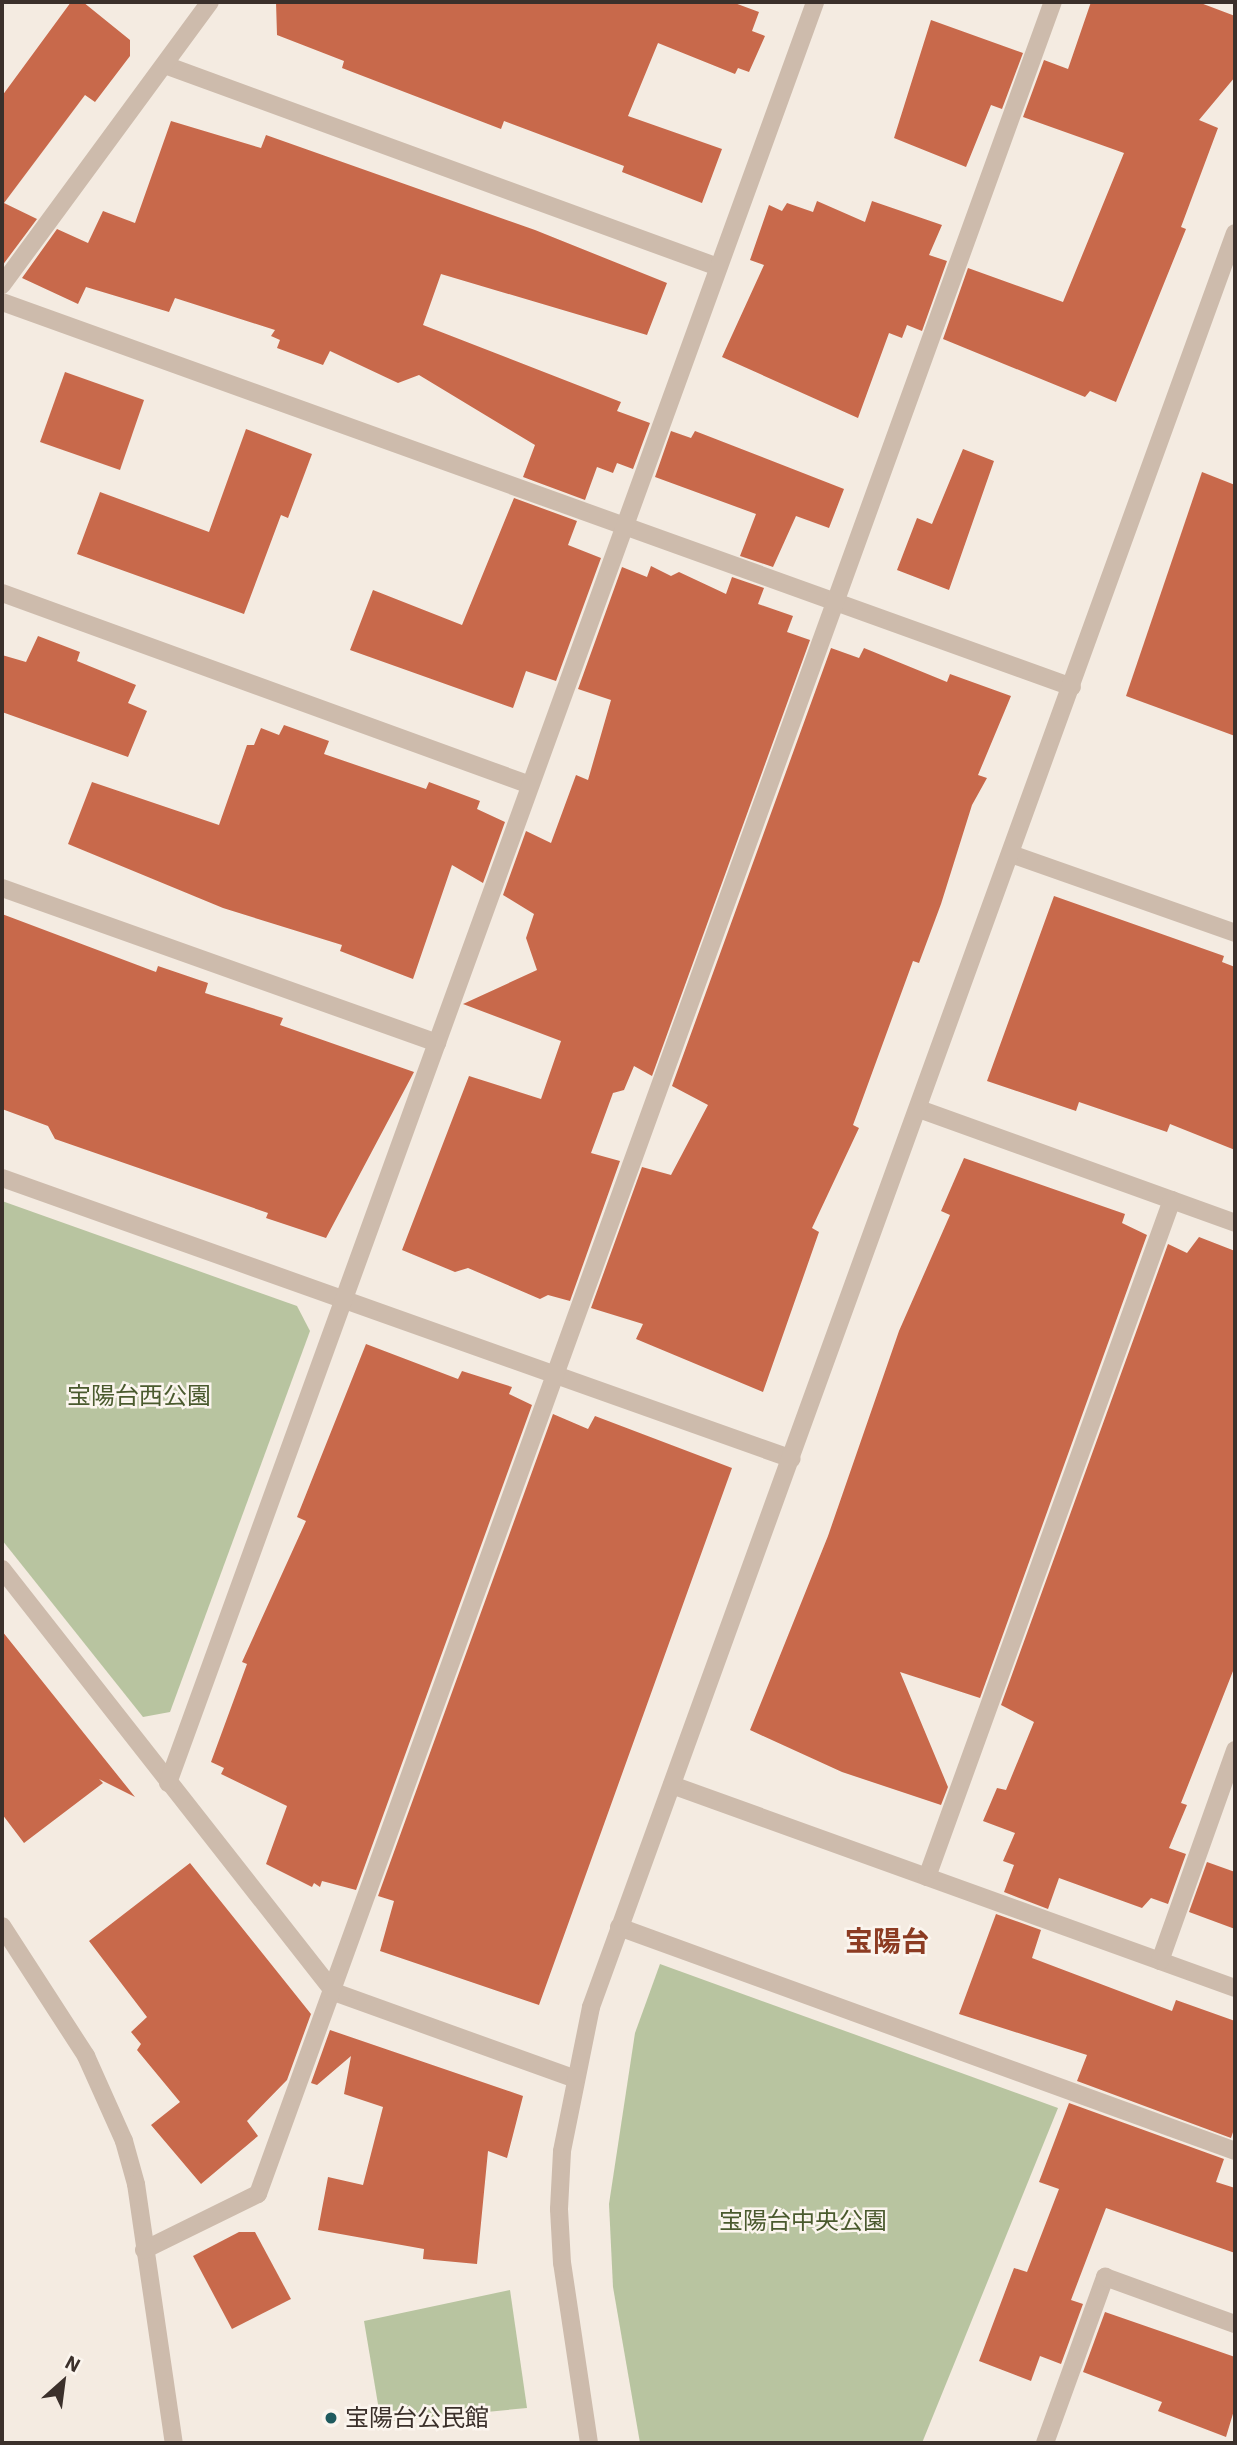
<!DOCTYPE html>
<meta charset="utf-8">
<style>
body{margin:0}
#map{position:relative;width:1237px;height:2445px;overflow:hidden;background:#f4ebe1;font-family:"IBM Plex Sans","Noto Sans JP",sans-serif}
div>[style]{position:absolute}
.green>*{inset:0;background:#b8c4a0}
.building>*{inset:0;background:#c8694b}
.minor>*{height:18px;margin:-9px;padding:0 9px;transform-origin:9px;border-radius:9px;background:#cdbbac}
.dots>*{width:19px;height:19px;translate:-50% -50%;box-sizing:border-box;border:4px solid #fbf5ee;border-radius:50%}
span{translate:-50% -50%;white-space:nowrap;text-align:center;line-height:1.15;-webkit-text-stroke:5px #fbf5ee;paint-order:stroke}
.park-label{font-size:24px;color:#4a5a2e}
.poi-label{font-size:24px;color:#3b302b}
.left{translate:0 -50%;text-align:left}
.quarter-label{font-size:28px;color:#8c3b22;font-weight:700}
.frame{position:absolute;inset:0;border:4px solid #3b302b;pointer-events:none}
.north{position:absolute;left:28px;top:2347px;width:70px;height:70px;-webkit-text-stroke:5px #fbf5ee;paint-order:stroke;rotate:28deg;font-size:19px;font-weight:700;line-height:28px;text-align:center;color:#3b302b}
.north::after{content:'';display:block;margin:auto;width:24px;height:32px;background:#3b302b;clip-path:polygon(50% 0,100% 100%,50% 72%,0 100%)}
</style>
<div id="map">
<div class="green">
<div style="clip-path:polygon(2px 1201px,297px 1306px,310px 1331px,170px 1712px,143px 1717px,2px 1540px)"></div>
<div style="clip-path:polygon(660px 1964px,1058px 2108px,922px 2443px,640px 2443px,613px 2287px,609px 2204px,635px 2033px)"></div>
<div style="clip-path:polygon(510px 2290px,527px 2408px,381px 2422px,364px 2321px)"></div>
</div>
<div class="building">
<div style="clip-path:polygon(71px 2px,83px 2px,130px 40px,130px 56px,95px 102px,85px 95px,4px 203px,37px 219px,2px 266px,2px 96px)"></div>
<div style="clip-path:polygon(276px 2px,732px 2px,759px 12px,752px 31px,765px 36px,749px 72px,738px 68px,735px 74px,658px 43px,628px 116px,722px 149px,702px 203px,622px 172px,624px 166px,504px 121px,501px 129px,342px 68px,344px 61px,277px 35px)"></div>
<div style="clip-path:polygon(1091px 2px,1198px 2px,1235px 16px,1235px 77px,1199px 120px,1218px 128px,1181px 227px,1186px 229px,1116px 402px,1090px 391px,1085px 397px,943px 339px,968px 268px,1063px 302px,1124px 153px,1023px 117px,1044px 60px,1068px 69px)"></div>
<div style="clip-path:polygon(931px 20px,1023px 53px,1002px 109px,991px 105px,966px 167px,894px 138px)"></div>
<div style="clip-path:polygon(171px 121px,261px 148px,266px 135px,535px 230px,667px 283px,647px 335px,441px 274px,423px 325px,621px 402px,617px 411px,650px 423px,633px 469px,617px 463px,613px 473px,597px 467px,585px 500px,523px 477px,535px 445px,419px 375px,398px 383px,330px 351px,323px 365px,277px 348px,280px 340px,271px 336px,275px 330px,175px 298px,169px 312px,86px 287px,78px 304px,22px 278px,57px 229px,88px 243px,103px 211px,135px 223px)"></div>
<div style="clip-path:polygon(817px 201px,865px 222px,872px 201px,942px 225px,929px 255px,947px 261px,922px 331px,907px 325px,902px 338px,889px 333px,858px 418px,722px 357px,764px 265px,750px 260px,769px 205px,782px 211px,787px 203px,813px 212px)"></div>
<div style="clip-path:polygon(65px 372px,144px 400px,120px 470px,40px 442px)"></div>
<div style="clip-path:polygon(246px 429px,312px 454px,288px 518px,281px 515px,244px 614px,77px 554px,100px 492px,209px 532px)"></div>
<div style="clip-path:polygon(671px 431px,691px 438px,695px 431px,844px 489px,829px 528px,796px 516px,773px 567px,740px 556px,756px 514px,655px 477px)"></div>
<div style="clip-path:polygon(963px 449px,994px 461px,949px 590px,897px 570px,917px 518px,932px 524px)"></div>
<div style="clip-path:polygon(1202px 472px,1235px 485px,1235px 736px,1126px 696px)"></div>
<div style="clip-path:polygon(514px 498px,577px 521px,568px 545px,601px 558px,556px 681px,526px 671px,513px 708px,350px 650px,373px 590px,462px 625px)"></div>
<div style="clip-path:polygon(651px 566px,671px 576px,679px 572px,726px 594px,732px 577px,764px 588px,758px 604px,793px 616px,787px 632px,810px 640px,652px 1076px,634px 1066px,624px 1090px,613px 1093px,591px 1153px,620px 1161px,570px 1301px,548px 1295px,540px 1299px,468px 1268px,455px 1272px,402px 1250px,469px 1076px,541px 1099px,561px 1041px,463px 1004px,537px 970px,526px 938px,534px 914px,503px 895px,526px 831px,551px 843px,576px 775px,588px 780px,611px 700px,578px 689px,622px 567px,647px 577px)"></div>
<div style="clip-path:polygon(38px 636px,80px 652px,77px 661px,136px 685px,128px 703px,147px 711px,128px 757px,2px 712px,2px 655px,26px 662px)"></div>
<div style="clip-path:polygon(831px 648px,859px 658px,864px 648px,947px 682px,950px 674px,1011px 696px,978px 775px,987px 778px,972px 805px,941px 904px,919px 963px,913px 961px,853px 1125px,859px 1128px,812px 1228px,819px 1232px,763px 1392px,636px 1339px,643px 1324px,591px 1308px,642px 1167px,671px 1175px,708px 1105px,672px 1086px)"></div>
<div style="clip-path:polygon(284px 725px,329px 741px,324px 754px,426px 789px,429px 782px,480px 801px,477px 809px,505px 822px,483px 883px,452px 865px,413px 979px,340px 951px,342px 945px,223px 908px,68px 844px,92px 782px,219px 825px,247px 745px,254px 745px,261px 728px,279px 735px)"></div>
<div style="clip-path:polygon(1054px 896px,1224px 956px,1222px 962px,1235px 967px,1235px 1150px,1170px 1124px,1167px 1132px,1079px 1102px,1076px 1111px,987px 1081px)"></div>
<div style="clip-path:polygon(2px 914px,156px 972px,158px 966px,208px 983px,205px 993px,283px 1018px,280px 1025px,414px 1072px,326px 1238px,266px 1218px,268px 1213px,55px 1139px,48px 1126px,2px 1109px)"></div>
<div style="clip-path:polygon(964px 1158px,1125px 1214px,1122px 1223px,1147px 1235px,980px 1698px,900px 1672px,948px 1787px,941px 1805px,842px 1772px,750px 1730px,828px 1536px,899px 1331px,950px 1215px,941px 1211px)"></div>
<div style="clip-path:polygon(1199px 1237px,1235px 1251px,1235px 1666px,1181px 1803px,1187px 1805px,1169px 1848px,1186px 1854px,1168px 1904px,1151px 1898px,1142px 1908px,1059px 1878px,1048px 1909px,1004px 1892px,1014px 1865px,1003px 1861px,1015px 1833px,983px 1821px,997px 1788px,1006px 1790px,1034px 1722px,1001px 1705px,1168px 1244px,1187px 1253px)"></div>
<div style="clip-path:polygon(366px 1344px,458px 1379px,462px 1371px,512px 1387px,509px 1394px,532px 1405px,356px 1890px,322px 1881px,320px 1887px,314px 1883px,312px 1887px,266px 1864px,287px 1806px,221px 1774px,224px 1768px,211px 1762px,247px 1664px,242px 1662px,306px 1521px,297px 1517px)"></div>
<div style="clip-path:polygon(553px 1414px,588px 1429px,595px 1416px,732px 1468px,539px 2005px,380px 1951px,394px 1901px,378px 1896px)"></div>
<div style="clip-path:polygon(2px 1631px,135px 1797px,99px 1779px,103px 1783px,24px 1843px,2px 1814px)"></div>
<div style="clip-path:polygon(1207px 1862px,1235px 1872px,1235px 1929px,1189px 1912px)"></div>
<div style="clip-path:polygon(190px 1863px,311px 2014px,287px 2080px,247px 2121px,258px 2136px,201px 2184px,151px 2125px,180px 2102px,137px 2050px,141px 2044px,131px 2032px,147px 2017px,89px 1941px)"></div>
<div style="clip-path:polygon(996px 1914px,1041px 1930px,1032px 1958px,1172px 2011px,1176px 2000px,1235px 2021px,1235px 2126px,1231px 2138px,1077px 2081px,1087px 2055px,959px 2014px)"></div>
<div style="clip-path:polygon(330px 2030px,523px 2096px,507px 2158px,488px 2151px,477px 2264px,423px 2259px,424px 2249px,318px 2230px,328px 2177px,363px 2185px,383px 2107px,344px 2094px,351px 2056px,317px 2085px,311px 2083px)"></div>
<div style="clip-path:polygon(1069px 2103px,1224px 2159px,1216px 2182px,1235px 2188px,1235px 2253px,1106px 2208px,1071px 2300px,1083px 2304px,1061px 2364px,1040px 2356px,1031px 2381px,979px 2361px,1014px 2268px,1027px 2272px,1059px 2189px,1039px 2182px)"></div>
<div style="clip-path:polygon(239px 2232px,255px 2232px,291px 2299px,232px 2329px,193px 2256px)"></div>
<div style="clip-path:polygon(1105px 2312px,1235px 2357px,1235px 2407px,1226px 2437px,1158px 2411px,1162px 2402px,1083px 2372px)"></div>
</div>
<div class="minor">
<div style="left:165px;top:65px;width:589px;rotate:20.07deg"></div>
<div style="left:2px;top:285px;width:351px;rotate:-53.7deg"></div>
<div style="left:2px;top:302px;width:1137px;rotate:19.79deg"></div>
<div style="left:2px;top:593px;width:562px;rotate:19.98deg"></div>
<div style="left:1011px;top:854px;width:238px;rotate:19.4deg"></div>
<div style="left:2px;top:888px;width:462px;rotate:19.6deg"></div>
<div style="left:919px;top:1109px;width:336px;rotate:19.8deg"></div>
<div style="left:2px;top:1178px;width:838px;rotate:19.58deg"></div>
<div style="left:2px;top:1569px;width:538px;rotate:51.87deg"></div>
<div style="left:334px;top:1992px;width:254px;rotate:19.8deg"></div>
<div style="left:168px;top:1783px;width:1895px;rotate:-70.03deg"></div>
<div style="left:672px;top:1785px;width:598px;rotate:19.83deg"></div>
<div style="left:927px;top:1877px;width:720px;rotate:-70.11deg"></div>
<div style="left:2px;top:1926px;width:155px;rotate:57.1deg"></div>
<div style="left:86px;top:2056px;width:93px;rotate:65.9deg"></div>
<div style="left:124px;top:2141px;width:45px;rotate:74.4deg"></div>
<div style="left:136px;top:2184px;width:262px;rotate:81.7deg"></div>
<div style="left:619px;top:1927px;width:655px;rotate:19.98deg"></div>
<div style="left:1160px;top:1961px;width:224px;rotate:-70.4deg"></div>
<div style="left:144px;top:2250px;width:127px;rotate:-26.2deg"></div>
<div style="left:258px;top:2194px;width:2332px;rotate:-70.07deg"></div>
<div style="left:589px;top:2443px;width:182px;rotate:-98.5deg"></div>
<div style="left:562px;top:2263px;width:54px;rotate:-93.2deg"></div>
<div style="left:559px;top:2209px;width:58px;rotate:-87deg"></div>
<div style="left:562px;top:2151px;width:147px;rotate:-78.6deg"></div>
<div style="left:591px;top:2007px;width:1887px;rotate:-70.05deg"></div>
<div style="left:1045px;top:2443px;width:177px;rotate:-70.1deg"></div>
<div style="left:1105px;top:2277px;width:138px;rotate:19.9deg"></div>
</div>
<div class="dots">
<div style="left:331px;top:2418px;background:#1f5a5e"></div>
</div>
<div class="park-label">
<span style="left:139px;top:1396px">宝陽台西公園</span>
<span style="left:803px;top:2221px">宝陽台中央公園</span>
</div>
<div class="poi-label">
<span class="left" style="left:345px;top:2418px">宝陽台公民館</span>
</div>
<div class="quarter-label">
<span style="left:887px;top:1941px">宝陽台</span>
</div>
<div class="frame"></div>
<div class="north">N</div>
</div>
